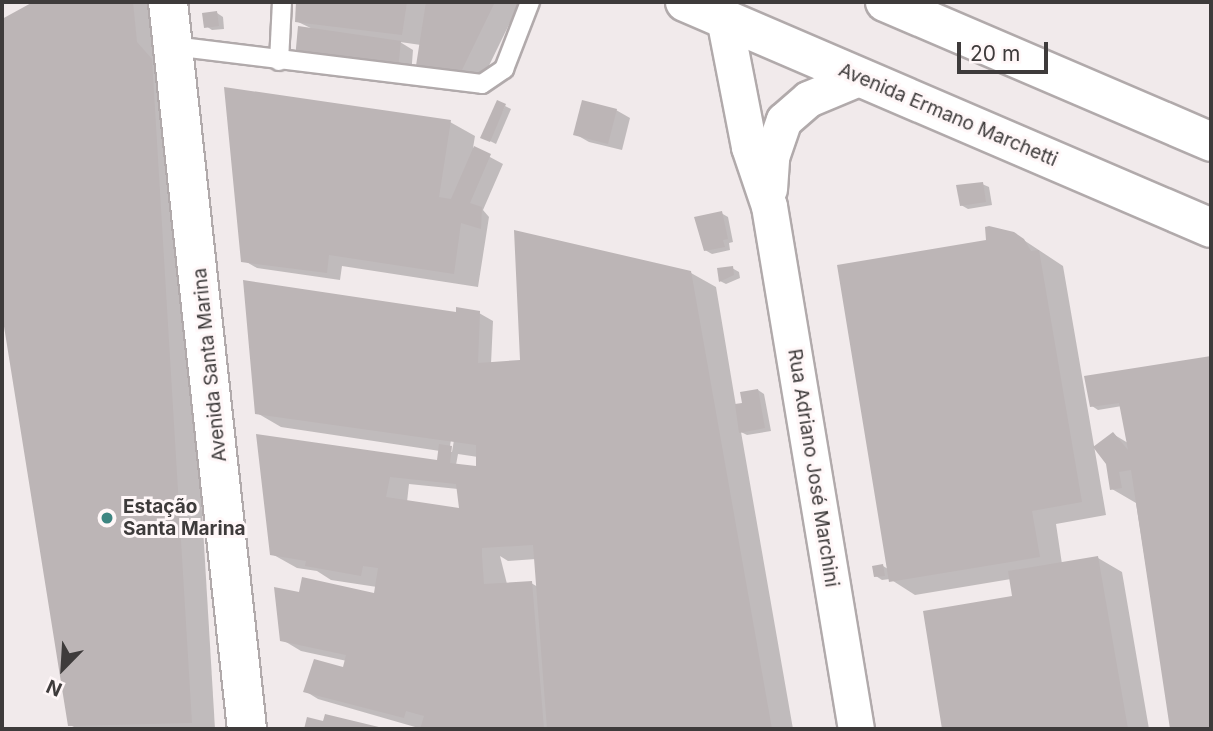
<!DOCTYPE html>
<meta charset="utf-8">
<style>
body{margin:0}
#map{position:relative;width:1213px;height:731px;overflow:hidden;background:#f1eaeb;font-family:Inter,sans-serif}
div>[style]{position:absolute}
.shadow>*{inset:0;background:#0003}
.building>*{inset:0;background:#bcb5b6}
.roads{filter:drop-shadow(2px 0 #b1aaab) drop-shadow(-2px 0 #b1aaab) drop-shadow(0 2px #b1aaab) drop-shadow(0 -2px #b1aaab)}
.lane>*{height:18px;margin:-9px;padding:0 9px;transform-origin:9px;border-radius:9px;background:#fff}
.street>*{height:35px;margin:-17.5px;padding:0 17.5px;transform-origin:17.5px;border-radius:17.5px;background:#fff}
.secondary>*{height:38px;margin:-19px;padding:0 19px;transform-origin:19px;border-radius:19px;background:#fff}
.primary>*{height:38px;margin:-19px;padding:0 19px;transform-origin:19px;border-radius:19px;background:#fff}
.dots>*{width:19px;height:19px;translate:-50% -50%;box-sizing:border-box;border:4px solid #fff7f8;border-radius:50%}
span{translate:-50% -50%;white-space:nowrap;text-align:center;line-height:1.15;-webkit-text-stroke:6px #fff7f8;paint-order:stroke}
.street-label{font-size:19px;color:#3e3b3b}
.poi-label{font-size:19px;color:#3e3b3b;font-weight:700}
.left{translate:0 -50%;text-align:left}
.frame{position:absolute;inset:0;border:4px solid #3e3b3b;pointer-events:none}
.north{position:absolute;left:28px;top:633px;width:70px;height:70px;-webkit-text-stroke:5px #fff7f8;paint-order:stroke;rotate:204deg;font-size:19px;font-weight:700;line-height:28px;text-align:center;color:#3e3b3b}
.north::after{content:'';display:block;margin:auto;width:24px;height:32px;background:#3e3b3b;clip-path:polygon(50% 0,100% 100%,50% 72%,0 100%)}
.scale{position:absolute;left:957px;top:42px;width:91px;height:32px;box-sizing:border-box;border:4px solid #3e3b3b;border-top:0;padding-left:9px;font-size:21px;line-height:24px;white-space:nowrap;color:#3e3b3b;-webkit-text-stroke:5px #fff7f8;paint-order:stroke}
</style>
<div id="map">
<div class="shadow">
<div style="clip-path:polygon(37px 2px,155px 2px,176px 75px,215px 729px,78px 729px,70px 725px,2px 303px,2px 21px)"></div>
<div style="clip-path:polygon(298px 2px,520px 2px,482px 80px,437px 82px,421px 45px,400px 42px,413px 50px,411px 76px,296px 21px)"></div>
<div style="clip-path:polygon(217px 13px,223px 17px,224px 29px,212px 30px,206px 26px)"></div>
<div style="clip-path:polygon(505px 106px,511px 109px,496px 144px,488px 140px)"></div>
<div style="clip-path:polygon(616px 110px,630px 118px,622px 150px,589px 142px,575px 134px)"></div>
<div style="clip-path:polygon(450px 122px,475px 136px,473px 148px,503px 164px,483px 210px,489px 217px,478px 287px,342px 266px,340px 280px,257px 268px,243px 260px)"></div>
<div style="clip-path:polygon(982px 184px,989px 187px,992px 205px,968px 209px,961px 205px)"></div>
<div style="clip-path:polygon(721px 213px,728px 217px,733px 242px,729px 243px,730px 250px,712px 254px,705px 250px)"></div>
<div style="clip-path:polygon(1013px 233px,1063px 266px,1106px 515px,1056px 524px,1062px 564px,1098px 558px,1122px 572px,1149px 729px,944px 729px,925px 613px,1014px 597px,1011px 579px,915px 595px,890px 579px,882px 580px,876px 576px,883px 566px,888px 569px,988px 242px)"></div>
<div style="clip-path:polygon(732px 268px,739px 272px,740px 278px,726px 284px,720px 281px)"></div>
<div style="clip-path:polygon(evenodd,691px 273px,716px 287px,736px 406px,744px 405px,758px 390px,764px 394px,771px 431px,747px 435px,741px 432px,793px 729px,422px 729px,318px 699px,305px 691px,351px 671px,347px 661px,301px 651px,281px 639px,307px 596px,376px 596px,377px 587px,331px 580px,317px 571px,297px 568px,272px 554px,258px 436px,445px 463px,440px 451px,281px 427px,257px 413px,457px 314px,479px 313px,493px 321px,491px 364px,522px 362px,691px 273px,451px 440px,454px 440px,452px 452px,449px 452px,451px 440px,691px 273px,458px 454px,478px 457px,477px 468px,456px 465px,458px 454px,691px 273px,409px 484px,458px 489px,461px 510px,407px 502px,409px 484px,691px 273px,500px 556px,508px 561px,536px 559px,538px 587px,531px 583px,507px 584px,500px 556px)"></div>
<div style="clip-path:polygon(1211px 358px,1211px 729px,1172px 729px,1136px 503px,1112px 489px,1113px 434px,1128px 443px,1122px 406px,1098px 410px,1092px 406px,1087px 378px)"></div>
</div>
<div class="building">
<div style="clip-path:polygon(33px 2px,133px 2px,137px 42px,152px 59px,192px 723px,68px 726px,2px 314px,2px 19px)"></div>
<div style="clip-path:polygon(296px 2px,407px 2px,402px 35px,295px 22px)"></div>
<div style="clip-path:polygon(426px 2px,495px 2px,462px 70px,415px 72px)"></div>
<div style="clip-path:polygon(217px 11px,219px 26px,204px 28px,202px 13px)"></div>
<div style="clip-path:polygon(298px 26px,401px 41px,398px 69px,295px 59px)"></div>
<div style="clip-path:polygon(224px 87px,451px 120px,439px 197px,451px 199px,474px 146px,491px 154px,470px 203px,482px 207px,481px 229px,461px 223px,454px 274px,329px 255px,327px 273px,241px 262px)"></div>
<div style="clip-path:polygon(497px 100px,506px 104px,490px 142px,480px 138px)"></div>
<div style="clip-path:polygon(582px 100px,617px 109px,608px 144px,573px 135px)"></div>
<div style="clip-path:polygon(983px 182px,986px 202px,960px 206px,956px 185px)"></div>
<div style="clip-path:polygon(722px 211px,728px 239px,723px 240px,725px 247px,704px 251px,694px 217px)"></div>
<div style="clip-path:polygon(989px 226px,1014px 232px,1024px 239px,1031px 251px,1039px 250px,1082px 502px,1032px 511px,1040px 557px,889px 582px,837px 265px,986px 240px,985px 227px)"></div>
<div style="clip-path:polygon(evenodd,514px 230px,691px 271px,772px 729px,547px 729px,533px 545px,482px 548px,482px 556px,484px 584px,532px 581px,544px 729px,420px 729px,424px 716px,406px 711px,404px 718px,303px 692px,314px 659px,343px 667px,346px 655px,280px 641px,274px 587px,299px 592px,302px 577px,374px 593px,378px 568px,363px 566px,361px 576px,305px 566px,306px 561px,270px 555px,256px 434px,437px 460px,439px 444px,452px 446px,450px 463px,476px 466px,476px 445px,255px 414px,243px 280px,456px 312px,456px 307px,480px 311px,478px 363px,520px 360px,514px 230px,390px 477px,456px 484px,459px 508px,386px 497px,390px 477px)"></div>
<div style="clip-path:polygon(733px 266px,734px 275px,719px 282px,717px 268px)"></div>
<div style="clip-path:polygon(1211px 356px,1211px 729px,1170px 729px,1131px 470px,1119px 472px,1122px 488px,1110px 490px,1106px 464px,1093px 447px,1113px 432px,1128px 450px,1119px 403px,1090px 407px,1084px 376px)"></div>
<div style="clip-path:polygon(758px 389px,765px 428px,739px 433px,735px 404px,742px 403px,740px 392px)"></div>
<div style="clip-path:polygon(1098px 556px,1128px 729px,942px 729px,923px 611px,1012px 596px,1008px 571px)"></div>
<div style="clip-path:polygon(883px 564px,885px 576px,874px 577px,872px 566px)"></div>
<div style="clip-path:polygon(325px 714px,383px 728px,383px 729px,304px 729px,307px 717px,323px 721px)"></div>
</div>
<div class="roads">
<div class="lane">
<div style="left:173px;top:46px;width:311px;rotate:7deg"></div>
<div style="left:482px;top:84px;width:27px;rotate:-34deg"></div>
<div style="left:504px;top:69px;width:72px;rotate:-68.8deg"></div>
<div style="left:279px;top:61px;width:59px;rotate:-87.1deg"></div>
</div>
<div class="street">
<div style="left:724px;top:18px;width:131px;rotate:79deg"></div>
<div style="left:749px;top:147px;width:62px;rotate:71.3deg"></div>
<div style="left:769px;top:206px;width:530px;rotate:80.56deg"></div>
<div style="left:769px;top:189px;width:32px;rotate:-86deg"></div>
<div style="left:771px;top:157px;width:39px;rotate:-71deg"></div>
<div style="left:784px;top:120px;width:32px;rotate:-41deg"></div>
<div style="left:808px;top:99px;width:57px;rotate:-22.5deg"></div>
</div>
<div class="secondary">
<div style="left:168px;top:2px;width:731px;rotate:83.8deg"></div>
</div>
<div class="primary">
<div style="left:685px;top:2px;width:572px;rotate:23.25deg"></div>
<div style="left:885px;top:2px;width:355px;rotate:23.2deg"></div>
</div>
</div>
<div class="dots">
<div style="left:107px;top:518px;background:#3e8581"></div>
</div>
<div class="street-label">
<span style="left:948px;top:115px;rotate:23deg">Avenida Ermano Marchetti</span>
<span style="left:210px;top:365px;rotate:-96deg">Avenida Santa Marina</span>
<span style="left:813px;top:468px;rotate:81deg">Rua Adriano José Marchini</span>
</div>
<div class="poi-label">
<span class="left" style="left:123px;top:518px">Estação<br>Santa Marina</span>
</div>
<div class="frame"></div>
<div class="north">N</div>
<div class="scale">20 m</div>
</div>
